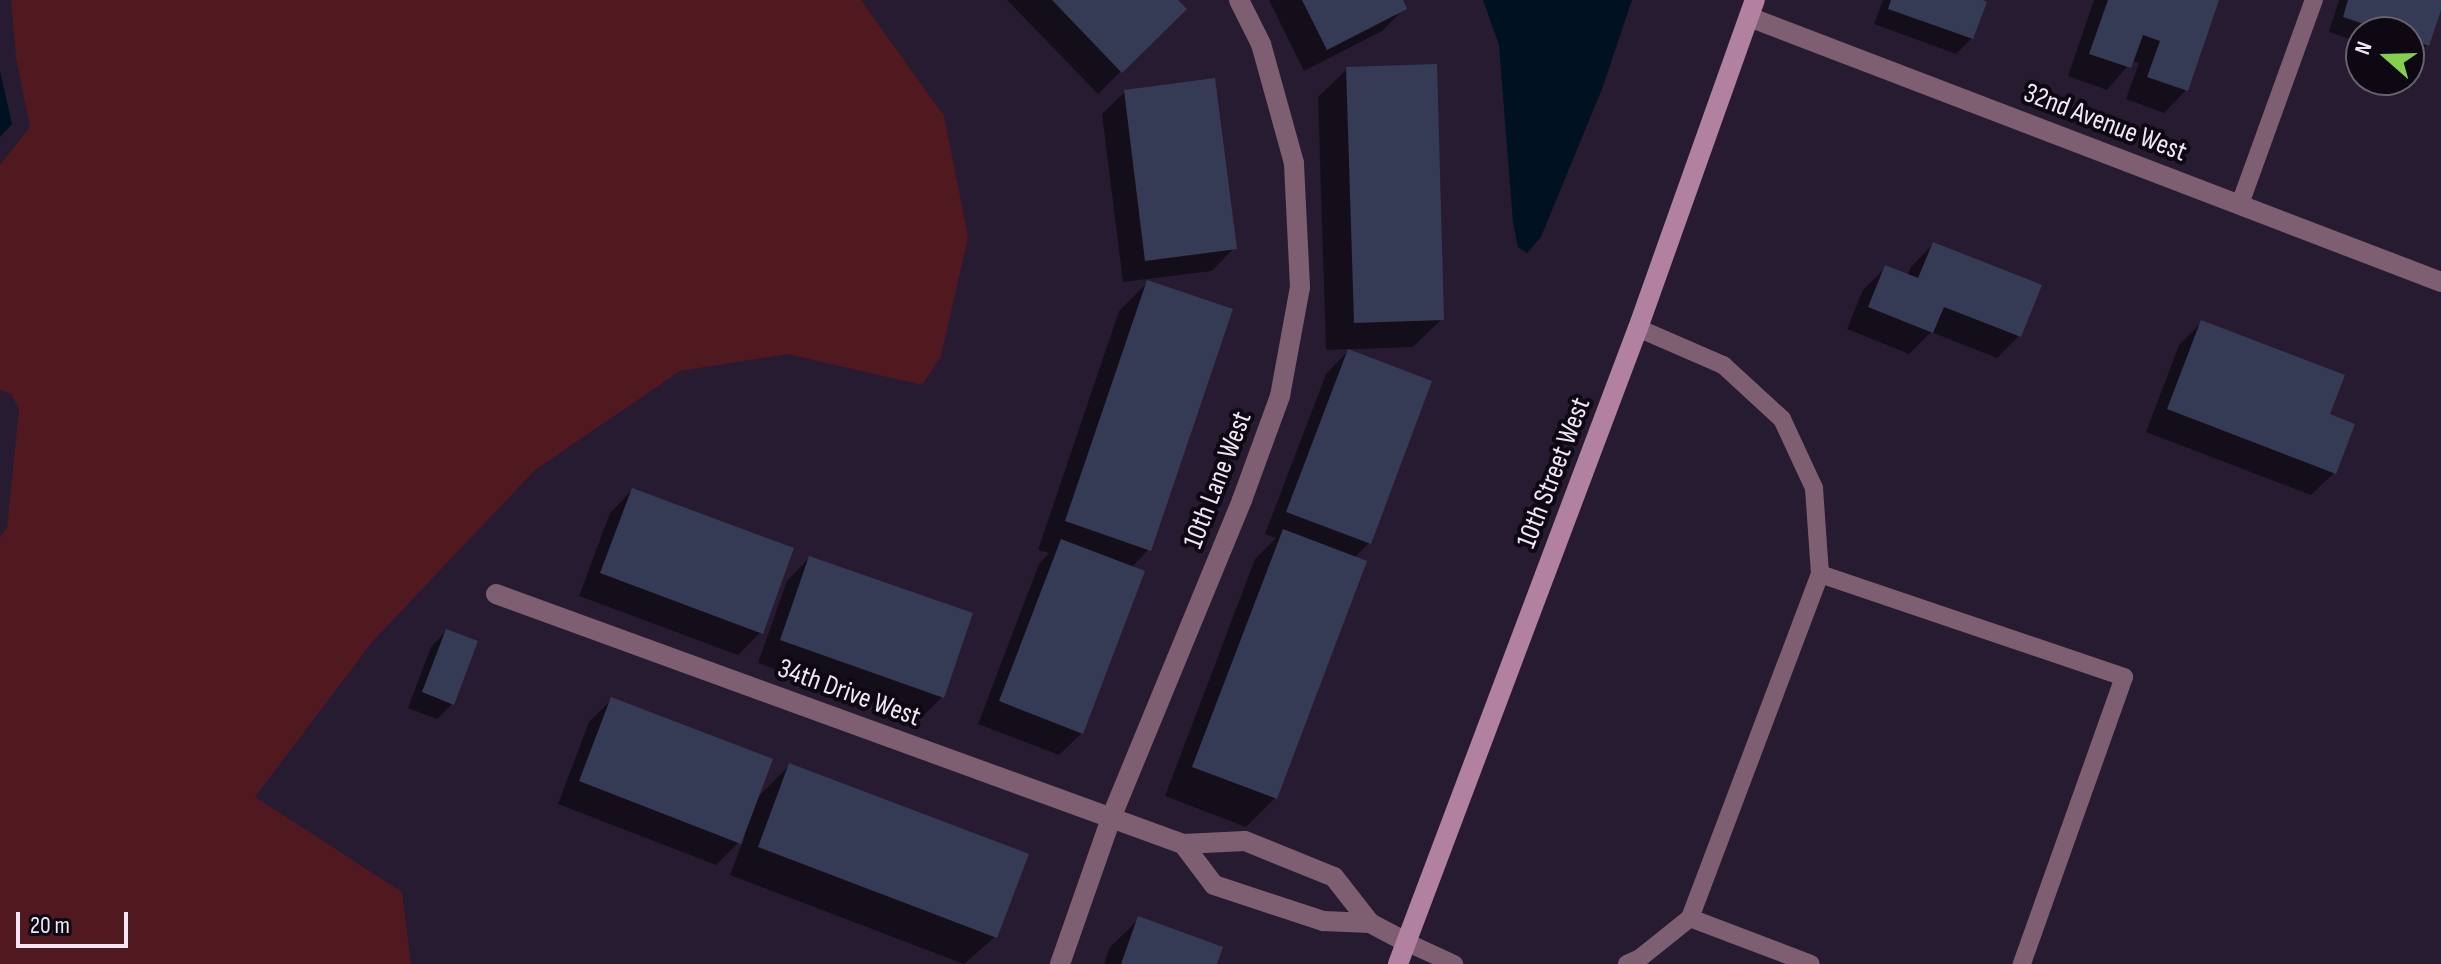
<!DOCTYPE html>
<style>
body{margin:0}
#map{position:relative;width:2441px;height:964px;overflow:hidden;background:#271b32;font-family:"Sofia Sans Condensed",sans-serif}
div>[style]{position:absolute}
.green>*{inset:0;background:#50181f}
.water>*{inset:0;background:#001221}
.shadow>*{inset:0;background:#0007}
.building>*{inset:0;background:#353b55}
.lane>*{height:18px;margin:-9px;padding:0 9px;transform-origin:9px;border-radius:9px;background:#7e5f72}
.street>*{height:20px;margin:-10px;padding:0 10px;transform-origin:10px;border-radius:10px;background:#7e5f72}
.secondary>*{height:20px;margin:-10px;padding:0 10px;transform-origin:10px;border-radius:10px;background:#b381a0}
span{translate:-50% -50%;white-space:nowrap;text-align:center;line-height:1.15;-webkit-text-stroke:8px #0d0812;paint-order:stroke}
.street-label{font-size:28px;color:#efe7f7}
.north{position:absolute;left:2345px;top:16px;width:80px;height:80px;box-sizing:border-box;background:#0d0812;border:2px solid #67616e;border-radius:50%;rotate:290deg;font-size:22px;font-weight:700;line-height:32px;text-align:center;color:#efe7f7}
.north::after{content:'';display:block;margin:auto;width:28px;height:36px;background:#83d04f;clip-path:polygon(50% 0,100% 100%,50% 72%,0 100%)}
.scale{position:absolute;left:16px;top:912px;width:112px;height:36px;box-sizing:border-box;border:4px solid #efe7f7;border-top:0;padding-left:10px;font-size:24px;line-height:28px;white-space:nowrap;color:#efe7f7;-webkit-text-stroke:6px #0d0812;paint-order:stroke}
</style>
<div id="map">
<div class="green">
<div style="clip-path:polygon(11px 0,861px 0,944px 116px,968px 237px,941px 356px,922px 385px,788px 354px,680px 371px,535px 470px,372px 642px,255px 797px,402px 892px,411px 964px,0 964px,0 537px,7px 527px,19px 409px,11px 394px,0 390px,0 165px,30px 127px,16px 58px)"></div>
</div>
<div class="water">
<div style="clip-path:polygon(1483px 0,1632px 0,1602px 89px,1541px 237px,1527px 253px,1518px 247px,1513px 223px,1499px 45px)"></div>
<div style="clip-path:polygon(0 71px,12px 124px,0 137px)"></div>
</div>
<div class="shadow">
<div style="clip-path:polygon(1007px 0,1175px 0,1184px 9px,1098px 94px)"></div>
<div style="clip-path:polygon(1269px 0,1400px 0,1405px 8px,1382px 31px,1304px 71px)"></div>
<div style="clip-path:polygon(1883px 0,1977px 0,1972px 38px,1956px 54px,1874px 24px)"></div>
<div style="clip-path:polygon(2094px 0,2217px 0,2186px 90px,2164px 113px,2126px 99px,2139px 63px,2132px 61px,2107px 90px,2068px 76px)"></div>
<div style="clip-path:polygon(2339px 0,2441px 0,2441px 4px,2427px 45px,2412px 60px,2409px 32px,2361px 32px,2361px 43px,2329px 32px)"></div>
<div style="clip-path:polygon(1347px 69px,1442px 319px,1413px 347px,1326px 350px,1318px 97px)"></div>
<div style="clip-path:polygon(1125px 92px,1234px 248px,1212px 271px,1123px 282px,1102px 114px)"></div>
<div style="clip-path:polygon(1933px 244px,2019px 336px,1997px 358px,1931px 332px,1909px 354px,1847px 329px,1863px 290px,1886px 267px,1907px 276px,1911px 267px)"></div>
<div style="clip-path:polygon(1148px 282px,1149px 549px,1131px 568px,1082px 733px,1059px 755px,978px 724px,1039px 564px,1049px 553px,1038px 550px,1119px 311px)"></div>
<div style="clip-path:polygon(2202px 322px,2334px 473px,2311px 495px,2146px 432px,2179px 345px)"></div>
<div style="clip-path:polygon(1348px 351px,1369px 543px,1354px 558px,1275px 798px,1246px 827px,1165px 796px,1255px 559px,1276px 538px,1265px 534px,1326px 374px)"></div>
<div style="clip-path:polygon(632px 490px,761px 632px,738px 655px,579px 596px,610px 513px)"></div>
<div style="clip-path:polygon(809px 558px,942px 697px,920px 719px,758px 663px,787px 581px)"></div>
<div style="clip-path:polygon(446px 631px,452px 704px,437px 719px,408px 708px,431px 647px)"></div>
<div style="clip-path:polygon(611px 700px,756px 799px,790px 765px,995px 937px,964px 964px,730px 875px,745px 836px,716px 865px,558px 804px,589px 722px)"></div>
<div style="clip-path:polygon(1139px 919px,1215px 964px,1104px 964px,1110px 947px)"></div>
</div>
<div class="building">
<div style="clip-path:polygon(1052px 0,1178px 0,1187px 9px,1122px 73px)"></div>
<div style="clip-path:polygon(1302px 0,1403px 0,1407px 9px,1327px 50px)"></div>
<div style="clip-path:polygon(1891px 0,1983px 0,1987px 2px,1973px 39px,1888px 9px)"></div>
<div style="clip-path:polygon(2108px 0,2219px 0,2188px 91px,2147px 77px,2160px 41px,2143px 35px,2131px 68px,2089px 54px)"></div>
<div style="clip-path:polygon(2348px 0,2441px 0,2441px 10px,2429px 46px,2409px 39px,2409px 32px,2388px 32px,2343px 17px)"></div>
<div style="clip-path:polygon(1437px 64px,1444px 320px,1354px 323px,1346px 67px)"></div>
<div style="clip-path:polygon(1215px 78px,1237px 249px,1145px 261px,1124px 90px)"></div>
<div style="clip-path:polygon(1933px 242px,2042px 285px,2021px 337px,1944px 307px,1933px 333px,1868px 307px,1885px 265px,1918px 278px)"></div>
<div style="clip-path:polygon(1147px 280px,1233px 309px,1151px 551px,1065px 521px)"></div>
<div style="clip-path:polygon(2201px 320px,2345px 375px,2330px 414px,2355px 424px,2336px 474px,2167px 409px)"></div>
<div style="clip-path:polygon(1348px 349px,1432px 381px,1371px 544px,1286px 512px)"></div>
<div style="clip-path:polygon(632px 488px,794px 548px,763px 634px,600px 573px)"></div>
<div style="clip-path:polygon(1283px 529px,1367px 561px,1277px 799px,1192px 767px)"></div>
<div style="clip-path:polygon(1061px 539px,1145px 571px,1083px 734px,999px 701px)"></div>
<div style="clip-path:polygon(809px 556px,973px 613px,944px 698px,780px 640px)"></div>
<div style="clip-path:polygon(446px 629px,478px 641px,454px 705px,422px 692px)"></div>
<div style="clip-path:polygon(611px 697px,773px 759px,741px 844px,579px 781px)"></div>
<div style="clip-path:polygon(789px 763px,1029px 854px,997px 938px,758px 847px)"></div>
<div style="clip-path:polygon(1138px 916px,1223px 947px,1217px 964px,1121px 964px)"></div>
</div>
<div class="lane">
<div style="left:2240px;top:204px;width:217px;rotate:-70.1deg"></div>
<div style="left:1820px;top:574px;width:321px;rotate:18.7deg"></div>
<div style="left:2124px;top:677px;width:305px;rotate:109.6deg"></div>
<div style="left:1690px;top:918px;width:129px;rotate:20.8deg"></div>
<div style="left:1406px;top:942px;width:53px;rotate:24.6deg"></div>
<div style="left:1627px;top:964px;width:14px;rotate:-25deg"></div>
<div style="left:1640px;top:958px;width:64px;rotate:-38.7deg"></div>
<div style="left:1690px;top:918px;width:368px;rotate:-69.3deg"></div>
<div style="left:1820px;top:574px;width:86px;rotate:-94deg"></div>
<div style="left:1814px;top:488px;width:76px;rotate:-114.9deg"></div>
<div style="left:1782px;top:419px;width:80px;rotate:-137.5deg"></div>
<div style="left:1723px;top:365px;width:93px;rotate:-156.5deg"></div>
</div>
<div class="street">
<div style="left:1749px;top:17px;width:741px;rotate:20.95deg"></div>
<div style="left:496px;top:594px;width:731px;rotate:20deg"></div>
<div style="left:1183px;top:844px;width:62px;rotate:-2.8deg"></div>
<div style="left:1245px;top:841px;width:96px;rotate:22deg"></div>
<div style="left:1334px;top:877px;width:58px;rotate:52deg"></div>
<div style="left:1370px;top:923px;width:41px;rotate:27.8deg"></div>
<div style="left:1183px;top:844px;width:51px;rotate:52.9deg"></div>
<div style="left:1214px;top:885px;width:115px;rotate:18.3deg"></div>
<div style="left:1323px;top:921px;width:47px;rotate:2.4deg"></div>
<div style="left:1060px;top:964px;width:155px;rotate:-70.7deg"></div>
<div style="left:1111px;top:818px;width:344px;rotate:-67.6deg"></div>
<div style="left:1242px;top:500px;width:111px;rotate:-69.9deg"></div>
<div style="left:1280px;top:396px;width:111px;rotate:-79.6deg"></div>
<div style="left:1300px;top:287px;width:124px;rotate:-92.8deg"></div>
<div style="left:1294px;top:163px;width:123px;rotate:-105.5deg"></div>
<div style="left:1261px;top:44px;width:49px;rotate:-116.6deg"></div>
</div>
<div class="secondary">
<div style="left:1398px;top:964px;width:680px;rotate:-69.33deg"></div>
<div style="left:1638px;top:328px;width:348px;rotate:-70.4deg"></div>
</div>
<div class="street-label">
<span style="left:2105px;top:123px;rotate:21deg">32nd Avenue West</span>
<span style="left:1554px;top:473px;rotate:-69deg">10th Street West</span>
<span style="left:1218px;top:480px;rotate:-69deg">10th Lane West</span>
<span style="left:849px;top:693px;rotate:20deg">34th Drive West</span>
</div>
<div class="north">N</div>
<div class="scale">20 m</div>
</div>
